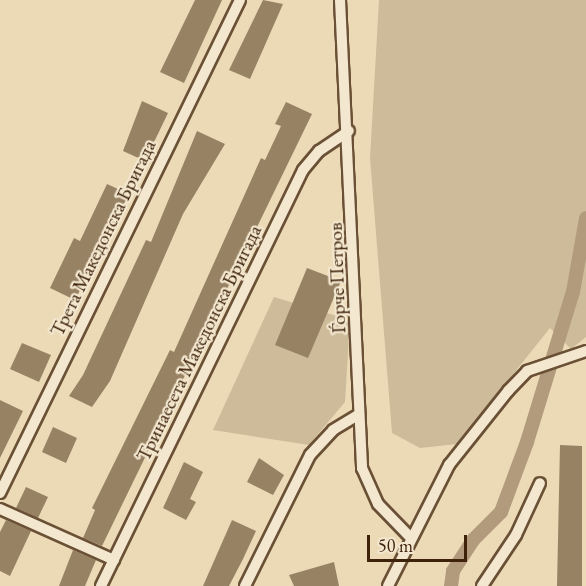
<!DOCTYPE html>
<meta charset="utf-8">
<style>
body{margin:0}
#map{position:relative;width:586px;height:586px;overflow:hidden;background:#ecdab7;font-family:"EB Garamond",serif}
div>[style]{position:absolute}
.green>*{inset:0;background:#cebb9a}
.canal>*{height:14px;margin:-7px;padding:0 7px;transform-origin:7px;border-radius:7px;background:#b19b7c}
.building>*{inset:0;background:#988264}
.roads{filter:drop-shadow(2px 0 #6a5035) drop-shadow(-2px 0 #6a5035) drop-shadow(0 2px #6a5035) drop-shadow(0 -2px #6a5035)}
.minor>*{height:10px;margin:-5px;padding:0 5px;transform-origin:5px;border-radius:5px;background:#f3e7d0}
span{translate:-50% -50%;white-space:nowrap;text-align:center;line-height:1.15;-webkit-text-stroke:4.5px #f3e7d0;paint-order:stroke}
.street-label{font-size:20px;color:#3e220a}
.scale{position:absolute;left:367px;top:535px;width:100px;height:27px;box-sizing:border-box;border:3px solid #3e220a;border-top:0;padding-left:8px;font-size:18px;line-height:21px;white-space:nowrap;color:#3e220a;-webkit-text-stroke:4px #f3e7d0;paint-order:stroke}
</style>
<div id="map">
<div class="green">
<div style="clip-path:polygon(379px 0,586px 0,586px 337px,571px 349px,550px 328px,457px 444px,420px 448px,392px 433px,370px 158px)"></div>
<div style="clip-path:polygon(274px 297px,350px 320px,345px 402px,309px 445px,213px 430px)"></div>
</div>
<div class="canal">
<div style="left:451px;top:586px;width:15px;rotate:-82deg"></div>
<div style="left:453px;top:571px;width:37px;rotate:-57deg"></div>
<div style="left:473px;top:540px;width:40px;rotate:-45deg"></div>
<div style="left:501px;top:512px;width:75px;rotate:-69.6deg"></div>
<div style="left:527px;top:442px;width:157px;rotate:-73deg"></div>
<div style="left:573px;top:292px;width:75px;rotate:-80deg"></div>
</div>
<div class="building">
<div style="clip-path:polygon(195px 0,222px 0,184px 83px,160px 72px)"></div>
<div style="clip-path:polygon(263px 0,283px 4px,250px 79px,229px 70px)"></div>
<div style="clip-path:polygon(142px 101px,168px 113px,145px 161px,123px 151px)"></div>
<div style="clip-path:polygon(286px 102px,312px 114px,102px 546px,83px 538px,95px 510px,92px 508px,170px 350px,174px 352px,261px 158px,265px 160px,281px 126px,275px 124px)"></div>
<div style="clip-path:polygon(197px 131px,225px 144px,183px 214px,110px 381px,92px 407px,69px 396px,83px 375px,146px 240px,151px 242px)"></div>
<div style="clip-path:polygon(107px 184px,129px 194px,75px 300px,50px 288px,74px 238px,80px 241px)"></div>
<div style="clip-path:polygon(307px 268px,341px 281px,308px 358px,275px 345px)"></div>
<div style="clip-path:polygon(22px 343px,51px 355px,39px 382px,10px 369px)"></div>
<div style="clip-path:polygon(0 400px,23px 411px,0 458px)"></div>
<div style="clip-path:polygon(53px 427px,77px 438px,66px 463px,42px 452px)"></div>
<div style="clip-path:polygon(560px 445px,582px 446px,582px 586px,557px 586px)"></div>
<div style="clip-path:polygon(259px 458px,284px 475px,273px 495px,247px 482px)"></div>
<div style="clip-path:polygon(184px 462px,203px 472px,190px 499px,196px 502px,186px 520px,163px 508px)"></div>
<div style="clip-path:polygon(26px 487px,48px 497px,38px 518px,16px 508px)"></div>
<div style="clip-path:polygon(6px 520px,31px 531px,10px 576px,0 571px,0 532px)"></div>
<div style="clip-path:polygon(232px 520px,256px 531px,243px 559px,229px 586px,203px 586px)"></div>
<div style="clip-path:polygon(73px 550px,96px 560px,85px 586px,59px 586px)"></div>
<div style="clip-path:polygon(334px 562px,339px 586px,294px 586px,289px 575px)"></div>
</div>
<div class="roads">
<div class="minor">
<div style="left:340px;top:0;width:469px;rotate:87.3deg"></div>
<div style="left:362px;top:468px;width:39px;rotate:66deg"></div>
<div style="left:378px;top:504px;width:47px;rotate:45.9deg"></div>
<div style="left:0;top:493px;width:548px;rotate:-64.04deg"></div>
<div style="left:0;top:509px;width:125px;rotate:24.1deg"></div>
<div style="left:101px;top:586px;width:462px;rotate:-64.1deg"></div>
<div style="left:303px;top:170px;width:25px;rotate:-50deg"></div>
<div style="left:319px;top:151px;width:36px;rotate:-34deg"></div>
<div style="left:245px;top:586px;width:146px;rotate:-63.6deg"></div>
<div style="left:310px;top:455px;width:34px;rotate:-47deg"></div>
<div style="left:333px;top:430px;width:29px;rotate:-31deg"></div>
<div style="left:388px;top:586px;width:136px;rotate:-63.2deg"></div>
<div style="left:449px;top:465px;width:95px;rotate:-51.4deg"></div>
<div style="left:508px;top:391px;width:28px;rotate:-46deg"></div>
<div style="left:527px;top:371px;width:62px;rotate:-18.7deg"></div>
<div style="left:482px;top:586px;width:61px;rotate:-56.3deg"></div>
<div style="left:516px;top:535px;width:57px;rotate:-65.2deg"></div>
</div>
</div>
<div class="street-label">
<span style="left:103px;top:238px;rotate:-64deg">Трета Македонска Бригада</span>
<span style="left:337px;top:278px;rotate:-92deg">Ѓорче Петров</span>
<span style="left:199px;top:343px;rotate:-64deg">Тринаесета Македонска Бригада</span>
</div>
<div class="scale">50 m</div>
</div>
